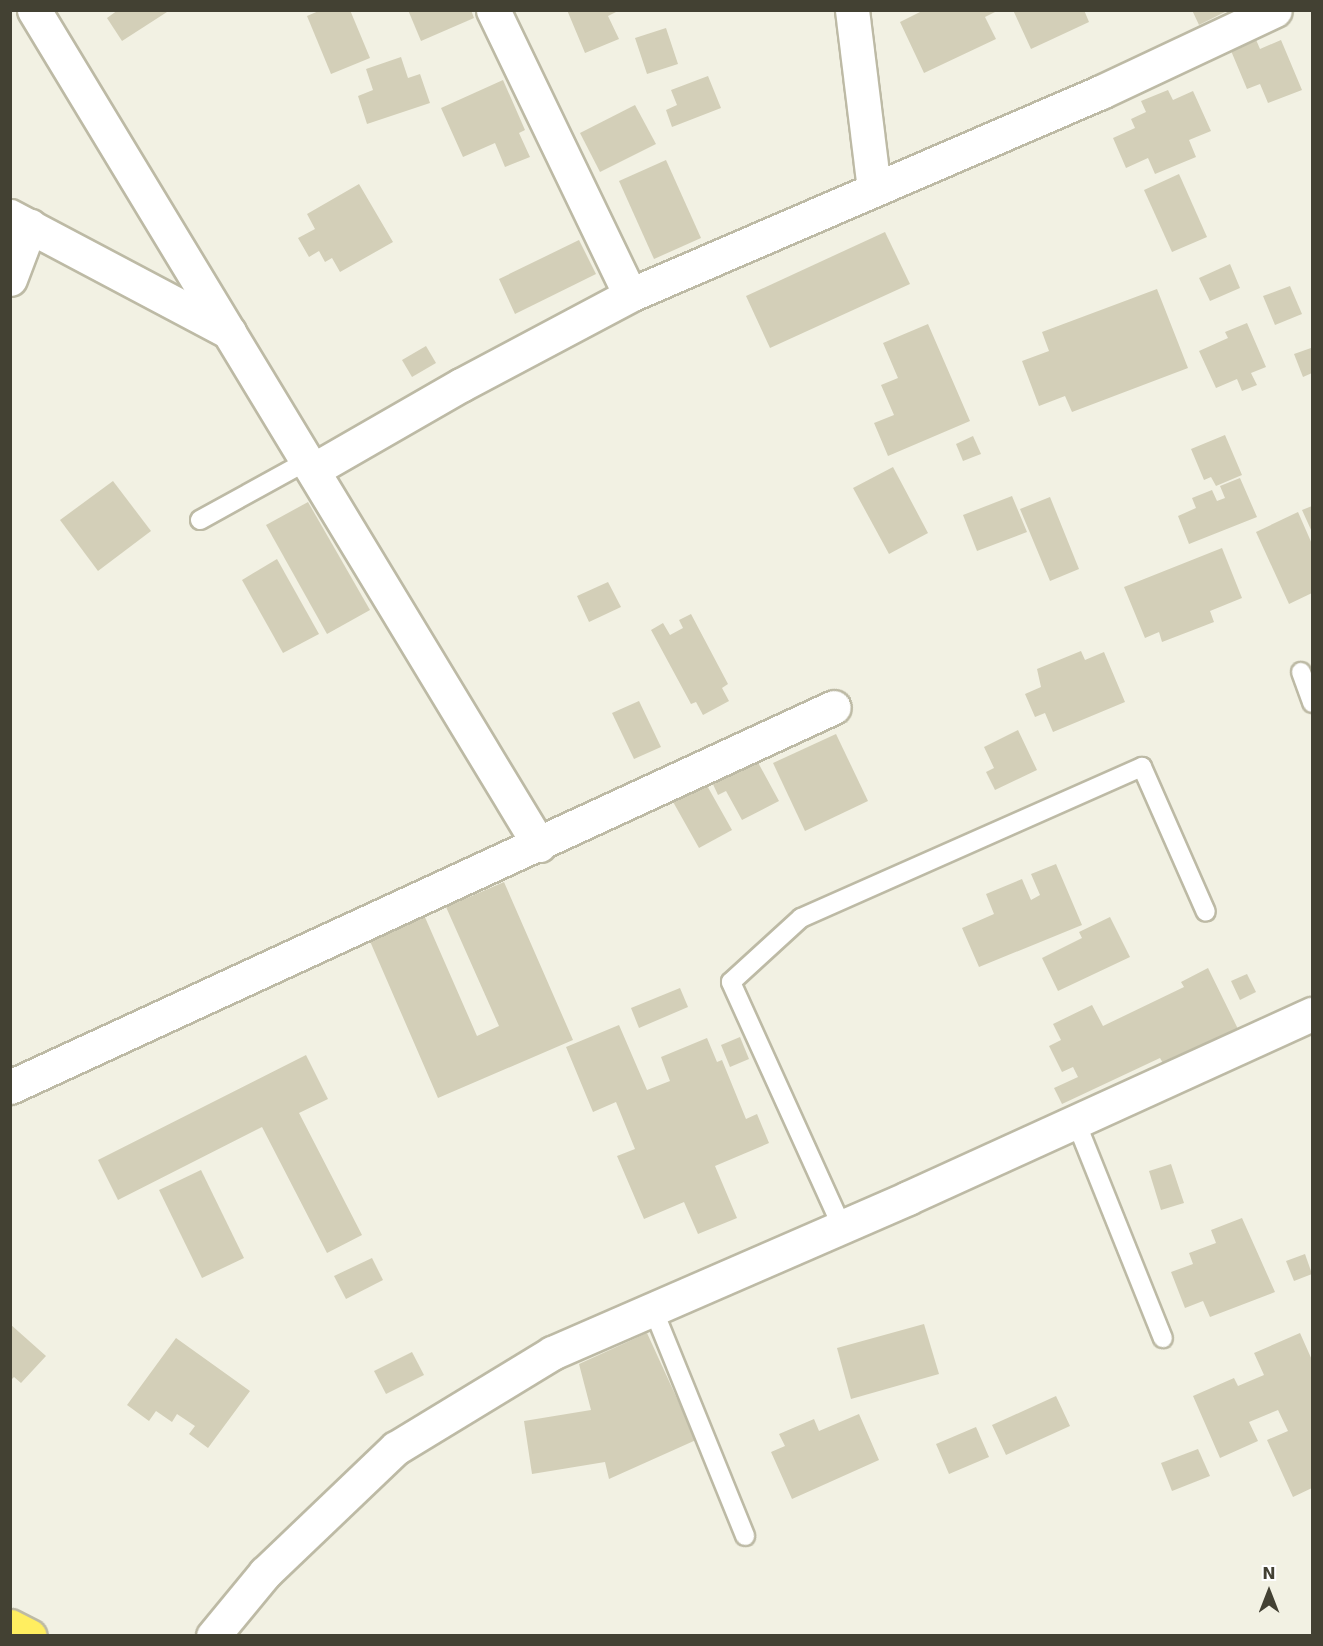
<!DOCTYPE html>
<style>
body{margin:0}
#map{position:relative;width:1323px;height:1646px;overflow:hidden;background:#f2f1e3;font-family:"DejaVu Sans",sans-serif}
div>[style]{position:absolute}
.building>*{inset:0;background:#d3cfb8}
.roads{filter:drop-shadow(2px 0 #bdbaa5) drop-shadow(-2px 0 #bdbaa5) drop-shadow(0 2px #bdbaa5) drop-shadow(0 -2px #bdbaa5)}
.lane>*{height:18px;margin:-9px;padding:0 9px;transform-origin:9px;border-radius:9px;background:#fff}
.street>*{height:33px;margin:-16.5px;padding:0 16.5px;transform-origin:16.5px;border-radius:16.5px;background:#fff}
.highway>*{height:33px;margin:-16.5px;padding:0 16.5px;transform-origin:16.5px;border-radius:16.5px;background:#ffee60}
span{translate:-50% -50%;white-space:nowrap;text-align:center;line-height:1.15;-webkit-text-stroke:4.5px #fff;paint-order:stroke}
.frame{position:absolute;inset:0;border:12px solid #434133;pointer-events:none}
.north{position:absolute;left:1239px;top:1562px;width:60px;height:60px;-webkit-text-stroke:4px #fff;paint-order:stroke;rotate:0deg;font-size:16px;font-weight:700;line-height:24px;text-align:center;color:#434133}
.north::after{content:'';display:block;margin:auto;width:21px;height:27px;background:#434133;clip-path:polygon(50% 0,100% 100%,50% 72%,0 100%)}
</style>
<div id="map">
<div class="building">
<div style="clip-path:polygon(118px 10px,166px 10px,167px 12px,122px 41px,107px 18px)"></div>
<div style="clip-path:polygon(321px 10px,350px 10px,370px 58px,331px 74px,307px 16px)"></div>
<div style="clip-path:polygon(408px 10px,471px 10px,474px 18px,421px 41px)"></div>
<div style="clip-path:polygon(567px 10px,620px 10px,608px 16px,619px 39px,585px 53px)"></div>
<div style="clip-path:polygon(924px 10px,999px 10px,985px 17px,996px 39px,924px 73px,900px 22px)"></div>
<div style="clip-path:polygon(1013px 10px,1084px 10px,1089px 22px,1031px 49px)"></div>
<div style="clip-path:polygon(1192px 10px,1229px 10px,1199px 25px)"></div>
<div style="clip-path:polygon(666px 28px,678px 64px,647px 74px,635px 38px)"></div>
<div style="clip-path:polygon(1254px 35px,1260px 49px,1281px 40px,1302px 90px,1268px 103px,1260px 84px,1247px 89px,1229px 46px)"></div>
<div style="clip-path:polygon(401px 57px,408px 78px,420px 74px,430px 103px,367px 124px,358px 96px,373px 90px,366px 69px)"></div>
<div style="clip-path:polygon(708px 76px,721px 108px,672px 127px,666px 110px,677px 105px,671px 90px)"></div>
<div style="clip-path:polygon(503px 80px,525px 130px,519px 133px,530px 157px,505px 167px,495px 143px,463px 157px,441px 108px)"></div>
<div style="clip-path:polygon(1168px 90px,1173px 100px,1193px 91px,1211px 131px,1189px 140px,1196px 157px,1155px 174px,1148px 158px,1126px 168px,1113px 138px,1135px 128px,1131px 119px,1146px 112px,1141px 101px)"></div>
<div style="clip-path:polygon(635px 105px,656px 144px,600px 172px,580px 133px)"></div>
<div style="clip-path:polygon(666px 160px,701px 238px,654px 259px,619px 181px)"></div>
<div style="clip-path:polygon(1179px 174px,1207px 237px,1172px 252px,1144px 190px)"></div>
<div style="clip-path:polygon(359px 184px,393px 242px,340px 272px,332px 258px,325px 262px,319px 251px,309px 257px,298px 238px,315px 229px,307px 214px)"></div>
<div style="clip-path:polygon(885px 232px,910px 284px,770px 348px,746px 296px)"></div>
<div style="clip-path:polygon(579px 240px,596px 274px,515px 314px,499px 279px)"></div>
<div style="clip-path:polygon(1230px 264px,1240px 288px,1210px 301px,1199px 278px)"></div>
<div style="clip-path:polygon(1290px 286px,1302px 314px,1275px 325px,1263px 296px)"></div>
<div style="clip-path:polygon(1157px 289px,1188px 368px,1072px 412px,1065px 396px,1039px 406px,1022px 361px,1049px 351px,1042px 332px)"></div>
<div style="clip-path:polygon(1247px 323px,1266px 367px,1251px 373px,1257px 385px,1242px 391px,1237px 379px,1216px 388px,1199px 351px,1228px 338px,1225px 332px)"></div>
<div style="clip-path:polygon(928px 324px,970px 421px,888px 456px,874px 423px,894px 415px,881px 385px,898px 378px,883px 343px)"></div>
<div style="clip-path:polygon(426px 346px,436px 363px,412px 377px,402px 360px)"></div>
<div style="clip-path:polygon(1311px 348px,1312px 373px,1303px 377px,1294px 354px)"></div>
<div style="clip-path:polygon(1225px 435px,1242px 475px,1216px 486px,1211px 477px,1204px 480px,1191px 449px)"></div>
<div style="clip-path:polygon(973px 436px,981px 454px,963px 461px,956px 444px)"></div>
<div style="clip-path:polygon(893px 467px,928px 533px,889px 554px,853px 488px)"></div>
<div style="clip-path:polygon(1240px 478px,1257px 517px,1189px 544px,1178px 516px,1196px 508px,1192px 498px,1212px 490px,1217px 501px,1225px 498px,1220px 486px)"></div>
<div style="clip-path:polygon(113px 481px,151px 531px,98px 571px,60px 520px)"></div>
<div style="clip-path:polygon(1012px 496px,1027px 532px,977px 551px,963px 515px)"></div>
<div style="clip-path:polygon(1050px 497px,1079px 569px,1050px 581px,1020px 509px)"></div>
<div style="clip-path:polygon(308px 502px,370px 610px,327px 634px,266px 525px)"></div>
<div style="clip-path:polygon(1312px 506px,1312px 532px,1302px 510px)"></div>
<div style="clip-path:polygon(1298px 512px,1312px 544px,1312px 593px,1289px 604px,1256px 532px)"></div>
<div style="clip-path:polygon(1222px 548px,1242px 598px,1210px 611px,1214px 622px,1162px 642px,1159px 632px,1145px 638px,1124px 587px)"></div>
<div style="clip-path:polygon(277px 559px,319px 634px,283px 653px,242px 580px)"></div>
<div style="clip-path:polygon(608px 582px,621px 607px,589px 622px,577px 596px)"></div>
<div style="clip-path:polygon(691px 614px,728px 684px,722px 688px,729px 701px,703px 715px,696px 702px,691px 704px,651px 630px,663px 623px,670px 635px,683px 628px,679px 620px)"></div>
<div style="clip-path:polygon(1081px 651px,1085px 660px,1104px 652px,1125px 702px,1053px 732px,1045px 713px,1035px 717px,1025px 694px,1041px 687px,1037px 669px)"></div>
<div style="clip-path:polygon(639px 701px,661px 747px,634px 759px,612px 713px)"></div>
<div style="clip-path:polygon(1018px 730px,1037px 770px,995px 790px,986px 772px,994px 768px,984px 747px)"></div>
<div style="clip-path:polygon(836px 734px,868px 801px,805px 831px,773px 763px)"></div>
<div style="clip-path:polygon(755px 757px,779px 801px,742px 820px,726px 791px,718px 795px,711px 780px)"></div>
<div style="clip-path:polygon(705px 782px,732px 830px,699px 848px,672px 800px)"></div>
<div style="clip-path:polygon(1056px 864px,1082px 925px,979px 967px,962px 928px,994px 914px,986px 894px,1022px 879px,1031px 900px,1040px 895px,1031px 874px)"></div>
<div style="clip-path:polygon(504px 882px,573px 1040px,438px 1098px,369px 939px,424px 915px,477px 1036px,499px 1026px,446px 907px)"></div>
<div style="clip-path:polygon(1110px 917px,1130px 957px,1058px 991px,1042px 958px,1082px 938px,1079px 932px)"></div>
<div style="clip-path:polygon(1208px 968px,1238px 1029px,1164px 1065px,1160px 1058px,1062px 1104px,1054px 1088px,1078px 1077px,1073px 1067px,1062px 1072px,1049px 1046px,1061px 1040px,1053px 1024px,1092px 1005px,1103px 1026px,1184px 987px,1181px 982px)"></div>
<div style="clip-path:polygon(1247px 974px,1256px 992px,1240px 1000px,1231px 981px)"></div>
<div style="clip-path:polygon(680px 988px,688px 1007px,639px 1028px,631px 1008px)"></div>
<div style="clip-path:polygon(619px 1025px,647px 1090px,670px 1081px,661px 1057px,707px 1038px,717px 1062px,722px 1060px,746px 1119px,757px 1114px,769px 1143px,715px 1166px,737px 1218px,698px 1234px,684px 1202px,644px 1219px,617px 1156px,635px 1149px,616px 1102px,593px 1112px,566px 1047px)"></div>
<div style="clip-path:polygon(740px 1037px,749px 1059px,730px 1067px,721px 1045px)"></div>
<div style="clip-path:polygon(306px 1055px,328px 1099px,299px 1113px,362px 1235px,327px 1253px,262px 1127px,118px 1200px,98px 1160px)"></div>
<div style="clip-path:polygon(1171px 1164px,1184px 1203px,1161px 1210px,1149px 1171px)"></div>
<div style="clip-path:polygon(201px 1170px,244px 1258px,202px 1278px,159px 1190px)"></div>
<div style="clip-path:polygon(1242px 1218px,1275px 1292px,1210px 1317px,1203px 1301px,1185px 1308px,1171px 1272px,1193px 1264px,1189px 1253px,1216px 1243px,1211px 1230px)"></div>
<div style="clip-path:polygon(1305px 1254px,1312px 1274px,1294px 1281px,1286px 1261px)"></div>
<div style="clip-path:polygon(372px 1258px,383px 1280px,346px 1299px,334px 1276px)"></div>
<div style="clip-path:polygon(10px 1324px,46px 1356px,21px 1383px,14px 1377px,10px 1381px)"></div>
<div style="clip-path:polygon(924px 1324px,939px 1374px,851px 1399px,837px 1348px)"></div>
<div style="clip-path:polygon(647px 1333px,696px 1440px,609px 1479px,605px 1462px,532px 1474px,524px 1421px,591px 1410px,579px 1364px)"></div>
<div style="clip-path:polygon(1300px 1333px,1312px 1360px,1312px 1488px,1293px 1497px,1267px 1440px,1288px 1431px,1278px 1410px,1249px 1422px,1258px 1441px,1220px 1458px,1193px 1396px,1234px 1378px,1238px 1386px,1264px 1375px,1254px 1353px)"></div>
<div style="clip-path:polygon(176px 1338px,250px 1391px,208px 1448px,189px 1434px,195px 1426px,177px 1414px,172px 1422px,156px 1411px,149px 1421px,127px 1405px)"></div>
<div style="clip-path:polygon(412px 1352px,424px 1375px,386px 1394px,374px 1371px)"></div>
<div style="clip-path:polygon(1056px 1396px,1070px 1426px,1006px 1455px,992px 1425px)"></div>
<div style="clip-path:polygon(859px 1414px,879px 1460px,792px 1499px,771px 1452px,785px 1446px,779px 1434px,814px 1419px,819px 1431px)"></div>
<div style="clip-path:polygon(976px 1427px,989px 1457px,949px 1474px,936px 1444px)"></div>
<div style="clip-path:polygon(1198px 1449px,1210px 1476px,1172px 1491px,1161px 1463px)"></div>
</div>
<div class="roads">
<div class="lane">
<div style="left:200px;top:520px;width:122px;rotate:-28.9deg"></div>
<div style="left:1301px;top:672px;width:33px;rotate:70deg"></div>
<div style="left:1076px;top:1122px;width:233px;rotate:68.1deg"></div>
<div style="left:842px;top:1227px;width:269px;rotate:-114.4deg"></div>
<div style="left:731px;top:982px;width:95px;rotate:-42.4deg"></div>
<div style="left:801px;top:918px;width:373px;rotate:-23.9deg"></div>
<div style="left:1142px;top:767px;width:158px;rotate:66.2deg"></div>
<div style="left:653px;top:1309px;width:245px;rotate:67.9deg"></div>
</div>
<div class="street">
<div style="left:34px;top:10px;width:976px;rotate:58.83deg"></div>
<div style="left:493px;top:10px;width:316px;rotate:64.3deg"></div>
<div style="left:852px;top:10px;width:180px;rotate:83deg"></div>
<div style="left:10px;top:216px;width:248px;rotate:27.9deg"></div>
<div style="left:10px;top:279px;width:57px;rotate:-69.3deg"></div>
<div style="left:313px;top:470px;width:171px;rotate:-29.9deg"></div>
<div style="left:461px;top:385px;width:191px;rotate:-28deg"></div>
<div style="left:630px;top:295px;width:513px;rotate:-23.32deg"></div>
<div style="left:1101px;top:92px;width:192px;rotate:-25.2deg"></div>
<div style="left:10px;top:1087px;width:907px;rotate:-24.76deg"></div>
<div style="left:213px;top:1636px;width:82px;rotate:-50.5deg"></div>
<div style="left:265px;top:1573px;width:181px;rotate:-43.7deg"></div>
<div style="left:396px;top:1448px;width:183px;rotate:-31.3deg"></div>
<div style="left:552px;top:1353px;width:388px;rotate:-23.5deg"></div>
<div style="left:908px;top:1198px;width:444px;rotate:-24.5deg"></div>
</div>
<div class="highway">
<div style="left:10px;top:1626px;width:22px;rotate:27deg"></div>
</div>
</div>
<div class="frame"></div>
<div class="north">N</div>
</div>
